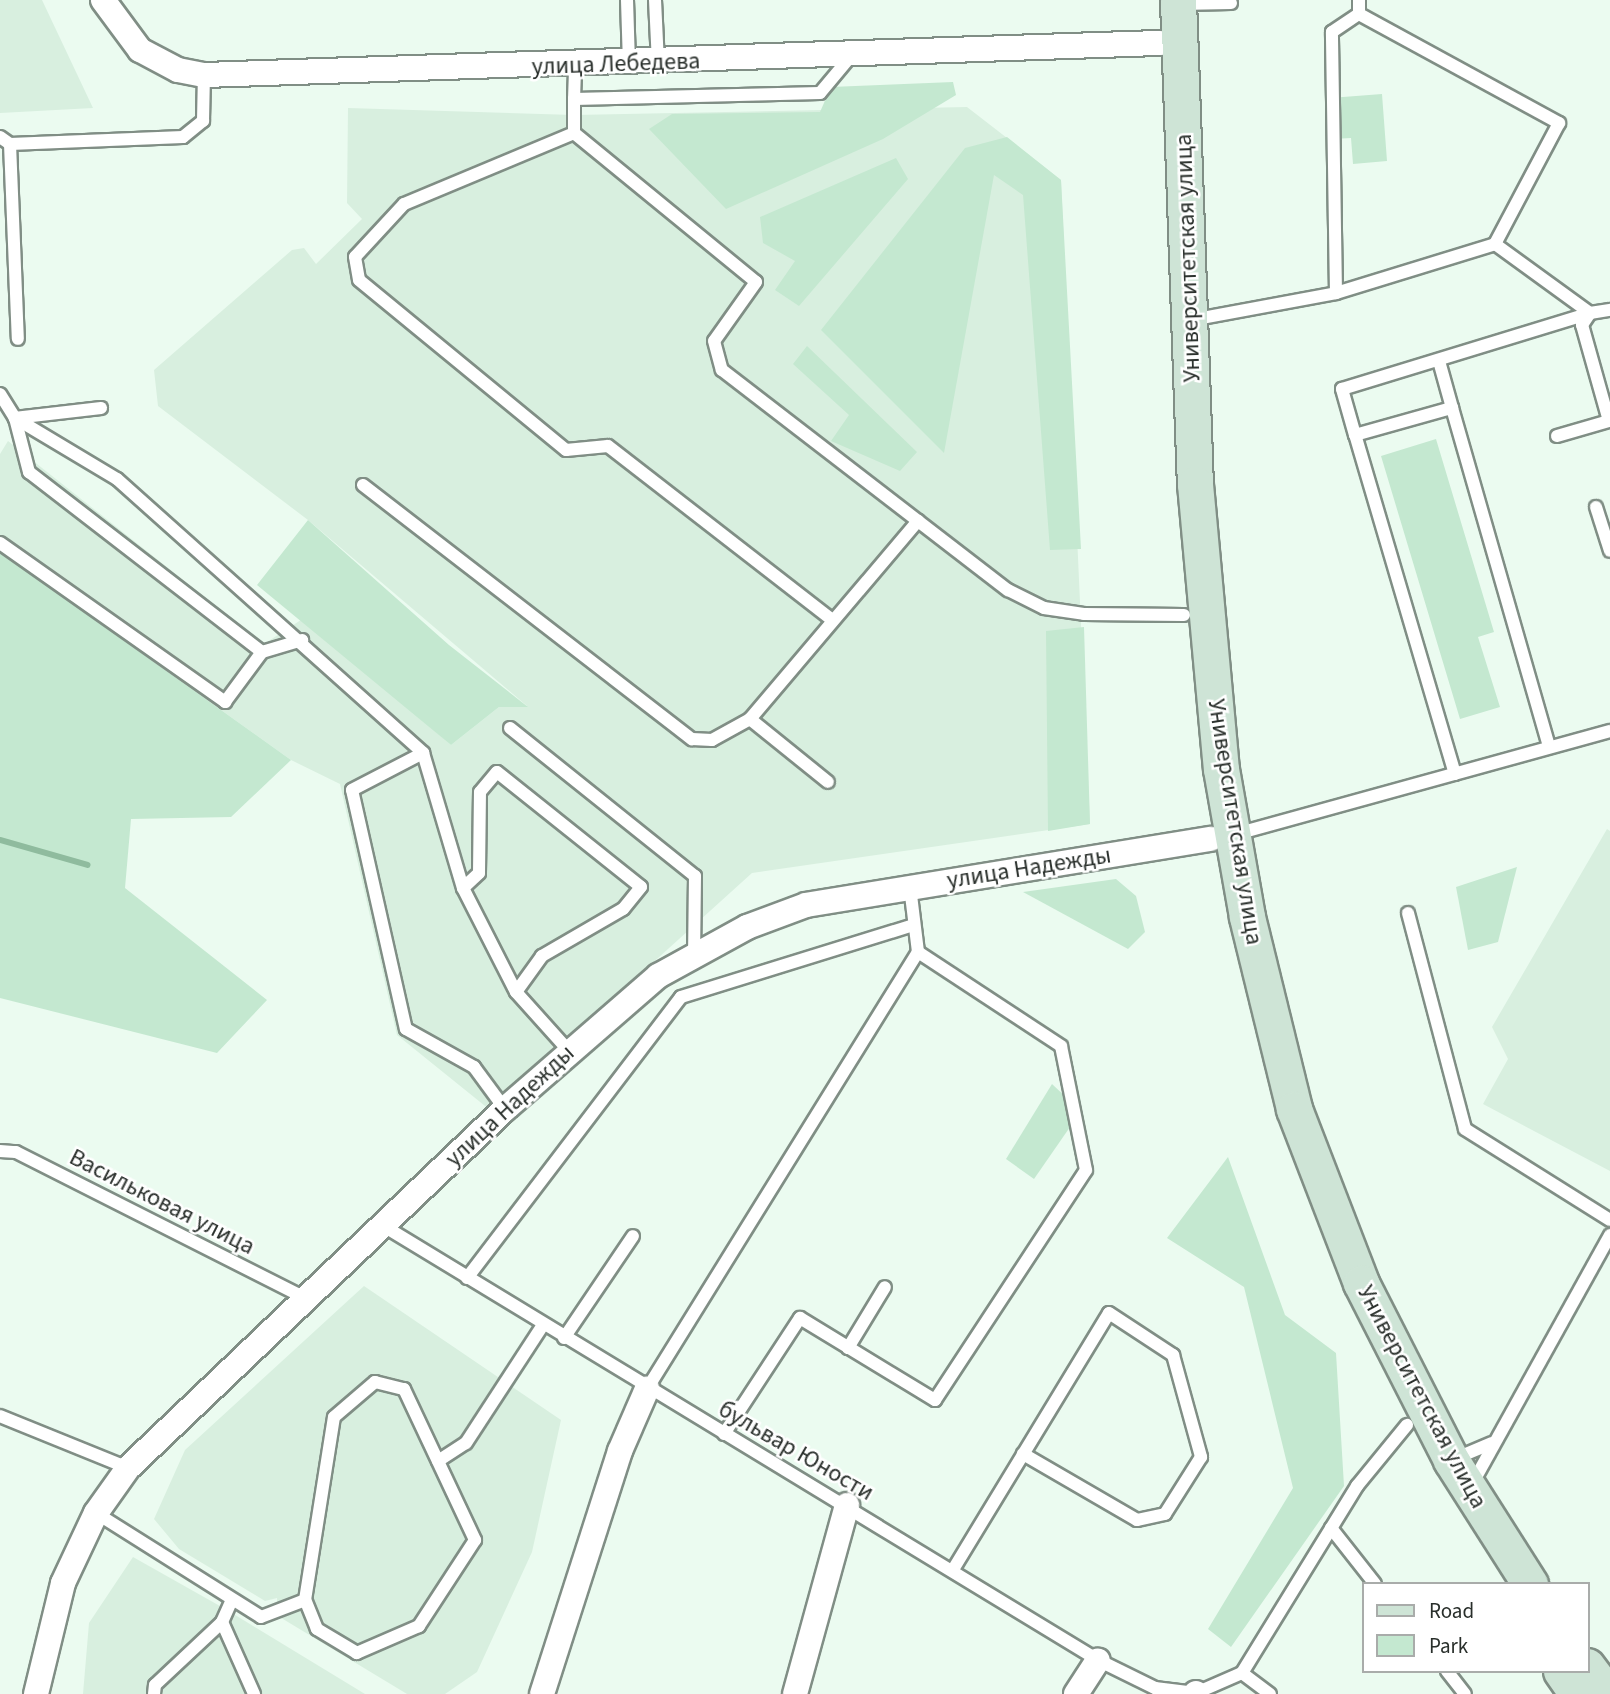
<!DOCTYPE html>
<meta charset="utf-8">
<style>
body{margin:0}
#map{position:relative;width:1610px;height:1694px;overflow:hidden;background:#ebfbf0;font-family:"Source Sans 3",sans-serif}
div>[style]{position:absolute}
.built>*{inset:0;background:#d8efdf}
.green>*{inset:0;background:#c4e8d0}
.stream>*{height:6px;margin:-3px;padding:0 3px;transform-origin:3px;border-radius:3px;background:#8fbb9e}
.roads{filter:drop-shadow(2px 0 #808e85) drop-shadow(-2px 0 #808e85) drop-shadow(0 2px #808e85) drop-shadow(0 -2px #808e85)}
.lane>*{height:12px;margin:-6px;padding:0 6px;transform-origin:6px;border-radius:6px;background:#fff}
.street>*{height:24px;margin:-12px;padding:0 12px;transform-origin:12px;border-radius:12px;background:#fff}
.secondary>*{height:35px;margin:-17.5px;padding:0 17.5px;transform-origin:17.5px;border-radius:17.5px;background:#cee4d6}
span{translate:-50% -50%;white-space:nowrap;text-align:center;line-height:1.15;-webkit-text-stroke:5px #fff;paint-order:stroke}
.street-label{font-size:24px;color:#292f2b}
.legend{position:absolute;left:1362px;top:1582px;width:228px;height:91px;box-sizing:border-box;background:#fff;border:2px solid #a9acaa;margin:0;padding:9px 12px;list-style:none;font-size:21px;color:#292f2b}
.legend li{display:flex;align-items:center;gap:14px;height:35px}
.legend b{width:35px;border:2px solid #a9acaa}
</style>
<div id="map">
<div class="built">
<div style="clip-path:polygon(0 0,42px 0,93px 108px,0 113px)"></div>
<div style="clip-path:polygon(967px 107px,1061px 180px,1090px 824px,752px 873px,490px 1110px,397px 1035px,340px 784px,291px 760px,0 552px,0 454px,8px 441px,264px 644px,304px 618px,451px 745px,499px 707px,527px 706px,308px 520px,158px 406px,154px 370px,292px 250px,304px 248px,316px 264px,362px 219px,347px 203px,348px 108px,574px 115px)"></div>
<div style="clip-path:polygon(1607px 829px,1610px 831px,1610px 1171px,1483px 1104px,1508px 1059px,1492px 1027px)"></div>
<div style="clip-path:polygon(364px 1286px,561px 1420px,532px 1552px,477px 1672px,445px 1694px,407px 1694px,278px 1616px,277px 1598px,265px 1601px,179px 1549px,154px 1519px,185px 1450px)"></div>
<div style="clip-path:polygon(133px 1557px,227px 1610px,365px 1694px,83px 1694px,89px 1623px)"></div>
</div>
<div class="green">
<div style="clip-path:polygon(953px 82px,956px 95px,883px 139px,726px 209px,649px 129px,672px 114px,820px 112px,831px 87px)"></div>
<div style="clip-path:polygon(1382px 94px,1387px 161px,1353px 164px,1351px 138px,1333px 139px,1330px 98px)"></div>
<div style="clip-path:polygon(1007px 137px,1061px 180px,1081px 549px,1050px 550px,1023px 195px,994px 175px,944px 453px,821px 330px,965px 148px)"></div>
<div style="clip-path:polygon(896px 158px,908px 179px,799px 306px,775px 290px,795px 261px,763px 243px,760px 217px)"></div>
<div style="clip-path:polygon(807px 346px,917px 452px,900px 471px,831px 441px,849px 415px,793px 364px)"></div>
<div style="clip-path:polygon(1436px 439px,1494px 632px,1478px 637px,1500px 707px,1460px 719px,1381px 456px)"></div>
<div style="clip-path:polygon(308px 520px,449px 645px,528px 707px,499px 707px,451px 745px,257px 585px)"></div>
<div style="clip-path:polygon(0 552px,291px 760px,231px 817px,131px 819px,125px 888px,267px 1000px,217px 1053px,0 998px)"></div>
<div style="clip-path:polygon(1084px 627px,1090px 824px,1048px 831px,1046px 631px)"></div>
<div style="clip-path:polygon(1517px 867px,1498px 942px,1468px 950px,1456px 887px)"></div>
<div style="clip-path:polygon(1116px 879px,1136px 896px,1145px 932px,1128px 949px,1023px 892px)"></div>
<div style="clip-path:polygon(1052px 1084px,1068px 1099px,1070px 1127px,1034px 1179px,1006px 1159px)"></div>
<div style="clip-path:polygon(1228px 1157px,1285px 1315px,1336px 1353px,1344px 1486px,1231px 1647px,1208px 1629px,1293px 1488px,1244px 1287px,1167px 1238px)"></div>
</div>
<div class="stream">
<div style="left:0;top:840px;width:91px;rotate:15.9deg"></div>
</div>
<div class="roads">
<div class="lane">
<div style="left:627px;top:0;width:63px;rotate:88.2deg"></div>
<div style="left:655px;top:0;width:63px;rotate:87.3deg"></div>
<div style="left:1179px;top:4px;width:52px;rotate:-1.1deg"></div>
<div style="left:1359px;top:14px;width:14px;rotate:-90deg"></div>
<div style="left:851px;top:56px;width:48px;rotate:130deg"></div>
<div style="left:820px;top:93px;width:246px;rotate:178.6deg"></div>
<div style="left:574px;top:99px;width:34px;rotate:90deg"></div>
<div style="left:574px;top:133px;width:235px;rotate:39.3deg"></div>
<div style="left:756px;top:282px;width:72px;rotate:125.4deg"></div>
<div style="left:714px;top:341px;width:30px;rotate:75deg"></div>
<div style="left:722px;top:370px;width:361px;rotate:37.6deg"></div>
<div style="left:1008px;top:590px;width:40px;rotate:26.6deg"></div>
<div style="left:1044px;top:608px;width:40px;rotate:8.5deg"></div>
<div style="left:1084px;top:614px;width:100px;rotate:0.6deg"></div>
<div style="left:574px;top:99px;width:34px;rotate:-88deg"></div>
<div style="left:574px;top:133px;width:184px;rotate:157.3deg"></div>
<div style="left:404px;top:204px;width:72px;rotate:132.8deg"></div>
<div style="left:355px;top:257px;width:23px;rotate:80deg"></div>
<div style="left:359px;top:280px;width:268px;rotate:39.4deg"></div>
<div style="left:566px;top:450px;width:42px;rotate:-5.4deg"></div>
<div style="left:608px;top:446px;width:282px;rotate:37.8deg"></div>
<div style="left:0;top:137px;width:12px;rotate:35deg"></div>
<div style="left:10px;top:144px;width:173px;rotate:-2.3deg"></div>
<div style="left:183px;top:137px;width:26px;rotate:-39deg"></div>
<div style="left:203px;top:121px;width:46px;rotate:-88.8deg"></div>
<div style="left:10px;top:144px;width:195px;rotate:87.7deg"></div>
<div style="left:1336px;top:293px;width:166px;rotate:-17.1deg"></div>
<div style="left:1191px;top:320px;width:147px;rotate:-10.5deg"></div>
<div style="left:1336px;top:293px;width:261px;rotate:-90.9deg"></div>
<div style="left:1332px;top:32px;width:32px;rotate:-34deg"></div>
<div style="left:1359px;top:14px;width:228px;rotate:28.6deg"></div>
<div style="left:1559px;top:123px;width:137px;rotate:117.9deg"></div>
<div style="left:1495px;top:244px;width:117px;rotate:36deg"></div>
<div style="left:1590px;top:313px;width:20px;rotate:-9deg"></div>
<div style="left:1439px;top:361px;width:49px;rotate:74.5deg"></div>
<div style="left:0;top:394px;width:28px;rotate:58deg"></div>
<div style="left:15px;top:418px;width:119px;rotate:30.9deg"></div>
<div style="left:117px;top:479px;width:411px;rotate:41.8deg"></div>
<div style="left:423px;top:753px;width:141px;rotate:73.5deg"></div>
<div style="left:463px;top:888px;width:117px;rotate:63deg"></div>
<div style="left:516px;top:992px;width:79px;rotate:48.1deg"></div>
<div style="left:101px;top:408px;width:87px;rotate:173.4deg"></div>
<div style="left:15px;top:418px;width:56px;rotate:75.5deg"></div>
<div style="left:29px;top:472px;width:294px;rotate:37.7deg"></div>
<div style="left:262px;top:652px;width:42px;rotate:-16.7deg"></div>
<div style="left:1355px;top:435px;width:48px;rotate:-105.8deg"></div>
<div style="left:1342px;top:389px;width:259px;rotate:-17deg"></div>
<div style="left:1557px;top:436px;width:54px;rotate:-16.1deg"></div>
<div style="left:1609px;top:421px;width:100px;rotate:-105.7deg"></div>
<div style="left:1582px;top:325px;width:14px;rotate:-56deg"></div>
<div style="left:363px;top:485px;width:416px;rotate:37.7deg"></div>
<div style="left:692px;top:739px;width:20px;rotate:3deg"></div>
<div style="left:712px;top:740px;width:43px;rotate:-28.9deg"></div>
<div style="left:750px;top:719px;width:260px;rotate:-49.7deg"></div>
<div style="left:1596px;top:507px;width:46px;rotate:72.3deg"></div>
<div style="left:0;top:543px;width:276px;rotate:35.2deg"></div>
<div style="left:225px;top:702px;width:62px;rotate:-53.5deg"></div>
<div style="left:750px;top:719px;width:100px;rotate:38.9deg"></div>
<div style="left:510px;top:728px;width:237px;rotate:38.7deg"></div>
<div style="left:695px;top:876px;width:78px;rotate:90.7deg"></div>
<div style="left:423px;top:753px;width:80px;rotate:152.5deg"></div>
<div style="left:352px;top:790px;width:245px;rotate:77.3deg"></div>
<div style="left:406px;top:1029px;width:78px;rotate:29.2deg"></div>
<div style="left:474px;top:1067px;width:52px;rotate:53.6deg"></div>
<div style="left:1455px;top:774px;width:353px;rotate:-106.4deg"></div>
<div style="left:1355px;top:435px;width:101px;rotate:-15.6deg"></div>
<div style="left:1452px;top:408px;width:352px;rotate:74deg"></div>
<div style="left:1236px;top:834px;width:388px;rotate:-15.4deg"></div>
<div style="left:463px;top:888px;width:22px;rotate:-43deg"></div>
<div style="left:479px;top:873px;width:81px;rotate:-89.3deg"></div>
<div style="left:480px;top:792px;width:26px;rotate:-50deg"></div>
<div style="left:497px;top:772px;width:184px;rotate:38.6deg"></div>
<div style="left:641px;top:887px;width:28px;rotate:129deg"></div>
<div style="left:623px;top:909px;width:94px;rotate:149.9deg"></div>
<div style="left:542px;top:956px;width:44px;rotate:125.8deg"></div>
<div style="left:1408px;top:913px;width:223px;rotate:75.2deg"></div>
<div style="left:1465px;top:1129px;width:171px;rotate:32.1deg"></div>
<div style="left:0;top:1151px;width:16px;rotate:4deg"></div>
<div style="left:16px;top:1152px;width:322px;rotate:26.8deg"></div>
<div style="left:382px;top:1225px;width:838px;rotate:31.28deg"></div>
<div style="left:1098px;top:1660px;width:64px;rotate:26.2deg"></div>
<div style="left:1155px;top:1688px;width:41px;rotate:7deg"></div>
<div style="left:1196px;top:1693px;width:50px;rotate:-23.5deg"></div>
<div style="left:1242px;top:1673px;width:220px;rotate:-58.4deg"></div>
<div style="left:1357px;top:1486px;width:79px;rotate:-50.7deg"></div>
<div style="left:467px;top:1278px;width:353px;rotate:-52.7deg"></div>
<div style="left:681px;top:997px;width:243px;rotate:-17.2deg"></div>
<div style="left:564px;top:1338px;width:123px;rotate:-55.9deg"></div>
<div style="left:848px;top:1348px;width:71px;rotate:-58.8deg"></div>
<div style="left:647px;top:1389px;width:514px;rotate:-58.2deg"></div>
<div style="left:918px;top:952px;width:65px;rotate:-97deg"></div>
<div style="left:0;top:1416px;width:138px;rotate:22.1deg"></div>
<div style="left:724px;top:1434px;width:139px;rotate:-56.8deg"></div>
<div style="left:800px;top:1318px;width:158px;rotate:31.3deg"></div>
<div style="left:935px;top:1400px;width:275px;rotate:-56.7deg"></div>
<div style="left:1086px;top:1170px;width:126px;rotate:-101.4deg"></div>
<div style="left:1061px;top:1046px;width:171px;rotate:-146.7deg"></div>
<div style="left:1454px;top:1459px;width:41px;rotate:-22.8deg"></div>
<div style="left:438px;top:1461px;width:33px;rotate:-33deg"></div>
<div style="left:466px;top:1443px;width:141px;rotate:-56.9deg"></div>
<div style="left:1471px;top:1486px;width:287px;rotate:-61deg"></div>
<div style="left:96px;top:1513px;width:195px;rotate:32.2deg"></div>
<div style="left:261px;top:1617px;width:47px;rotate:-21.1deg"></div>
<div style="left:305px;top:1600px;width:185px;rotate:-81deg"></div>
<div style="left:334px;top:1417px;width:54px;rotate:-40.5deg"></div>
<div style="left:375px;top:1382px;width:30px;rotate:14deg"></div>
<div style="left:404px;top:1389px;width:167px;rotate:64.8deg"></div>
<div style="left:475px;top:1540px;width:103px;rotate:123.1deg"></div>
<div style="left:419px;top:1626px;width:68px;rotate:156.5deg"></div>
<div style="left:357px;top:1653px;width:47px;rotate:-149deg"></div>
<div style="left:317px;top:1629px;width:31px;rotate:-112deg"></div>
<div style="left:1331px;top:1528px;width:71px;rotate:51.8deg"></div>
<div style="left:954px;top:1568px;width:298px;rotate:-58.7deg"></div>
<div style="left:1109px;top:1313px;width:77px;rotate:33.3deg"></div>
<div style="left:1173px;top:1355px;width:106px;rotate:74.6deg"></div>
<div style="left:1201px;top:1457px;width:67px;rotate:122.3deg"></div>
<div style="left:1165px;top:1514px;width:29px;rotate:168deg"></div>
<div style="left:1137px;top:1520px;width:132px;rotate:-149.9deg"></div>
<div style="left:222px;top:1622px;width:79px;rotate:66deg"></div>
<div style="left:1447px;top:1671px;width:29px;rotate:52deg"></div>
<div style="left:1242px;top:1673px;width:35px;rotate:37deg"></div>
<div style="left:154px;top:1694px;width:9px;rotate:-84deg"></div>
<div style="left:155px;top:1685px;width:92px;rotate:-43.2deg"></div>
<div style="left:222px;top:1622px;width:24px;rotate:-66deg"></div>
</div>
<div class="street">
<div style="left:103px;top:0;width:62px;rotate:53.5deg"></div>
<div style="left:140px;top:50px;width:43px;rotate:27.8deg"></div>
<div style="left:178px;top:70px;width:26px;rotate:11deg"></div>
<div style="left:204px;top:75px;width:957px;rotate:-1.92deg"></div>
<div style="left:36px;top:1694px;width:114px;rotate:-76.3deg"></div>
<div style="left:63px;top:1583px;width:77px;rotate:-64.8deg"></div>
<div style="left:96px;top:1513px;width:55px;rotate:-54.6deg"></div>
<div style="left:128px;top:1468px;width:521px;rotate:-43.6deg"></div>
<div style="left:505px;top:1109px;width:203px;rotate:-41deg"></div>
<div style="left:658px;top:976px;width:102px;rotate:-28.8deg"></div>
<div style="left:747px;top:927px;width:63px;rotate:-20.4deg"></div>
<div style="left:806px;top:905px;width:410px;rotate:-9.3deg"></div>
<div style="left:542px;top:1694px;width:255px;rotate:-72.2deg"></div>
<div style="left:620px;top:1451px;width:68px;rotate:-66.5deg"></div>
<div style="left:795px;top:1694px;width:196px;rotate:-74.6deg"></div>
<div style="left:1076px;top:1694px;width:40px;rotate:-57.1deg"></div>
<div style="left:1196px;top:1694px;width:1px;rotate:-90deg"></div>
</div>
<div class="secondary">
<div style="left:1178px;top:0;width:484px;rotate:88deg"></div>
<div style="left:1195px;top:484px;width:286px;rotate:84.8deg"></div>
<div style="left:1221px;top:769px;width:150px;rotate:80deg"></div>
<div style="left:1247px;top:917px;width:198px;rotate:76.2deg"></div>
<div style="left:1294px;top:1109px;width:186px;rotate:68.9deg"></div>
<div style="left:1361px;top:1283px;width:199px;rotate:63deg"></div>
<div style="left:1451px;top:1460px;width:147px;rotate:57.5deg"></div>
<div style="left:1587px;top:1666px;width:35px;rotate:53deg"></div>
<div style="left:1561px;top:1671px;width:28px;rotate:55deg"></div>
</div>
</div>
<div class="street-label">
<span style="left:616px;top:64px;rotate:-2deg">улица Лебедева</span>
<span style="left:1188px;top:258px;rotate:-92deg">Университетская улица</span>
<span style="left:1235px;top:822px;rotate:81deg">Университетская улица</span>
<span style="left:1029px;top:868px;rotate:-9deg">улица Надежды</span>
<span style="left:510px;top:1106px;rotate:-43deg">улица Надежды</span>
<span style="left:162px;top:1202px;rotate:27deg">Васильковая улица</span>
<span style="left:1422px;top:1397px;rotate:62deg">Университетская улица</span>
<span style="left:796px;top:1451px;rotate:30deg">бульвар Юности</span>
</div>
<ul class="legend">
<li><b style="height:9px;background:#cee4d6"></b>Road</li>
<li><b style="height:19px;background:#c4e8d0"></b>Park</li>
</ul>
</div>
